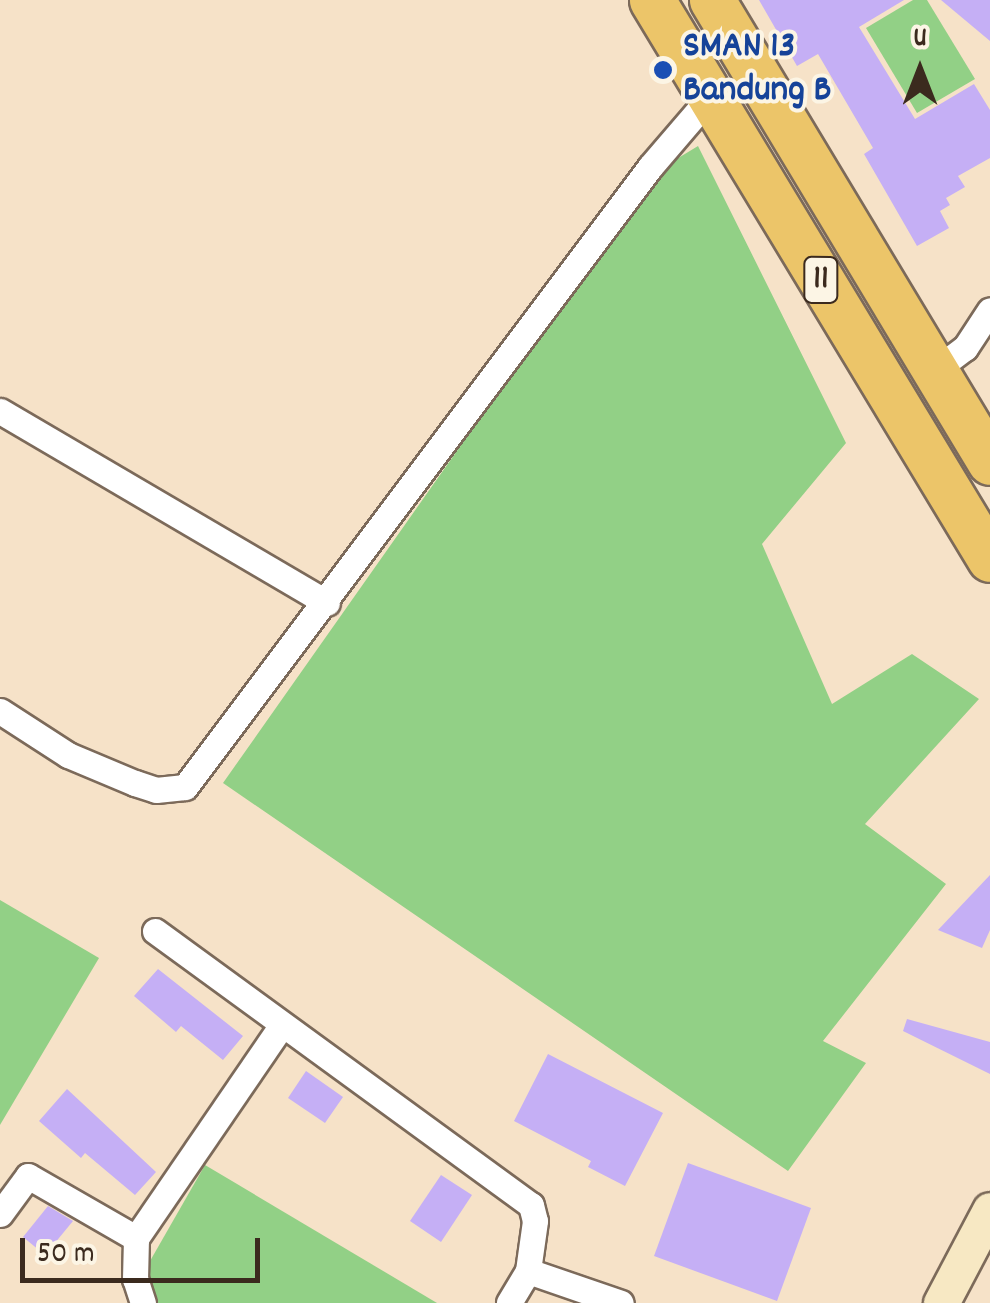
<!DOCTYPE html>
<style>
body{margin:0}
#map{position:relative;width:990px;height:1303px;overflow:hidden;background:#f6e2c8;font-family:Dekko,sans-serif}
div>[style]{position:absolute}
.green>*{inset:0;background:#92d086}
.building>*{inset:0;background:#c5aff5}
.roads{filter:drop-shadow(2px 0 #7c6a5a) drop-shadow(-2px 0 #7c6a5a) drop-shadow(0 2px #7c6a5a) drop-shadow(0 -2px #7c6a5a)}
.street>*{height:25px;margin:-12.5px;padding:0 12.5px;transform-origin:12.5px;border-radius:12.5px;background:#fff}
.secondary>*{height:35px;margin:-17.5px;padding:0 17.5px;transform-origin:17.5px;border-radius:17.5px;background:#f7e8c3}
.highway>*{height:45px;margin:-22.5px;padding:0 22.5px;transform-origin:22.5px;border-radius:22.5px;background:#ecc569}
.dots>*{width:28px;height:28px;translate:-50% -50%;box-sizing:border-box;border:5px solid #fcf5e5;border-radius:50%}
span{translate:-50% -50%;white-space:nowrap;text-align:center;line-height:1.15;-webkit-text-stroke:8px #fcf5e5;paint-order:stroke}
.shield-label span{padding:2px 8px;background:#fcf5e5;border:2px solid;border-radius:8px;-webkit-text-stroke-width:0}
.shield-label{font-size:35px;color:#3b2a1e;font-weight:700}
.transit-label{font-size:38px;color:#164399;font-weight:700}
.left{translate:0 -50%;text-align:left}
.north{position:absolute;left:870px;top:20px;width:100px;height:100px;-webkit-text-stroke:8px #fcf5e5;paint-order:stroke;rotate:0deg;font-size:28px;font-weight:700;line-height:40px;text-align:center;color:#3b2a1e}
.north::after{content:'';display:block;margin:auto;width:35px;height:45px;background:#3b2a1e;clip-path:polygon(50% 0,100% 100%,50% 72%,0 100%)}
.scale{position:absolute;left:20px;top:1238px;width:240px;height:45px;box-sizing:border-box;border:5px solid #3b2a1e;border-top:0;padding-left:12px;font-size:30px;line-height:35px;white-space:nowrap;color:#3b2a1e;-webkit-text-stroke:8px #fcf5e5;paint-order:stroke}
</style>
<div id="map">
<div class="green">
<div style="clip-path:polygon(913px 0,927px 0,975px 79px,917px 113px,866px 28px)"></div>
<div style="clip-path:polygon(698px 146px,846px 443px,762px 544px,832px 704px,912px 654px,979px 699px,865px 824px,946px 884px,823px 1041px,866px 1063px,788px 1171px,223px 783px,652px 174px)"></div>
<div style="clip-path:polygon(0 900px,99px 958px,0 1125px)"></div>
<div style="clip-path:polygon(205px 1165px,437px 1303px,142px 1303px,130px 1296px)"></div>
</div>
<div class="building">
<div style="clip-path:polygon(759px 0,904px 0,859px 27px,915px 119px,974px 84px,990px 110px,990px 158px,958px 176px,965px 187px,946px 198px,950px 205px,940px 211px,949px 228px,917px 246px,864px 154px,873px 148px,818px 54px,797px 66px)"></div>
<div style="clip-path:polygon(941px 0,990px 0,990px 41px)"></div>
<div style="clip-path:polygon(990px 875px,990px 930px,982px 948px,938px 930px)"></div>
<div style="clip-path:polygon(158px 969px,243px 1036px,223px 1060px,181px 1026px,176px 1032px,134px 996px)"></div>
<div style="clip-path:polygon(907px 1019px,990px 1042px,990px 1074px,903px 1031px)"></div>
<div style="clip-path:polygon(548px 1054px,663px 1113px,625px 1186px,588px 1167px,591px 1161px,514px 1121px)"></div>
<div style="clip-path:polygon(306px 1071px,343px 1097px,325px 1123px,288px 1098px)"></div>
<div style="clip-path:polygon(67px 1089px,156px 1172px,135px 1195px,85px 1153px,81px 1158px,39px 1121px)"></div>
<div style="clip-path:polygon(688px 1163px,811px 1208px,777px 1301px,654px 1256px)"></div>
<div style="clip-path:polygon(441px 1175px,472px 1195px,441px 1242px,410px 1221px)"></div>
<div style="clip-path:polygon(48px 1206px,73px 1221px,45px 1255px,23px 1237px)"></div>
</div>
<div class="roads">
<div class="street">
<div style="left:934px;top:371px;width:39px;rotate:-37deg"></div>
<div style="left:965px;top:348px;width:45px;rotate:-56.7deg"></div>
<div style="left:0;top:411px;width:379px;rotate:30.4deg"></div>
<div style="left:0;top:711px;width:81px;rotate:32.9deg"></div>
<div style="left:68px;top:755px;width:73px;rotate:22.7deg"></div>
<div style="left:135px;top:783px;width:22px;rotate:18deg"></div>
<div style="left:156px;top:790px;width:29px;rotate:-6deg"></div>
<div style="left:185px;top:787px;width:775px;rotate:-53.13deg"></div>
<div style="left:650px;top:167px;width:92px;rotate:-49.4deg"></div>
<div style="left:155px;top:931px;width:465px;rotate:36.1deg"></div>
<div style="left:531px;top:1205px;width:16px;rotate:76deg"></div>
<div style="left:535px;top:1221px;width:50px;rotate:98deg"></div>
<div style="left:528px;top:1271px;width:37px;rotate:121deg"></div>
<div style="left:0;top:1214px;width:47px;rotate:-53.6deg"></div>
<div style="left:28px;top:1176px;width:125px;rotate:29.9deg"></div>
<div style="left:528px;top:1271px;width:98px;rotate:19deg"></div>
<div style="left:143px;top:1303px;width:25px;rotate:-108deg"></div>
<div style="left:135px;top:1279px;width:41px;rotate:-88.6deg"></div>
<div style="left:136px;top:1238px;width:257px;rotate:-55.6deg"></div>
</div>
<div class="secondary">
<div style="left:941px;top:1303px;width:105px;rotate:-62.2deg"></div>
</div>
<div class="highway">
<div style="left:652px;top:0;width:653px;rotate:58.84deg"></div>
<div style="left:712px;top:0;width:539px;rotate:58.96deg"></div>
</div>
</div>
<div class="dots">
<div style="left:663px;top:70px;background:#1a4fb4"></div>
</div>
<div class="shield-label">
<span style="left:821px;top:280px">11</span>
</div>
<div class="transit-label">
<span class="left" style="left:683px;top:70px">SMAN 13<br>Bandung B</span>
</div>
<div class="north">U</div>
<div class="scale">50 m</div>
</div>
